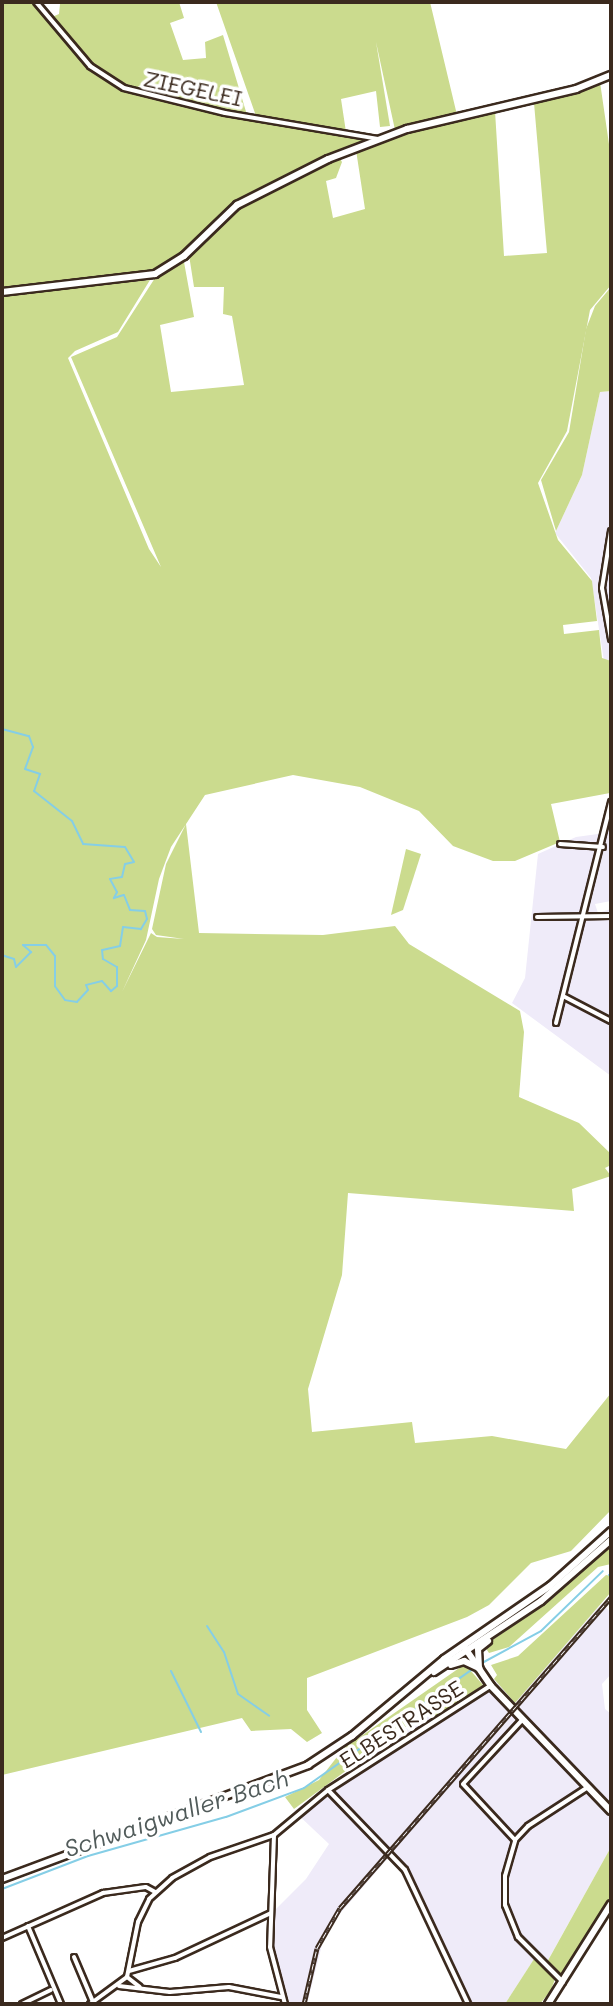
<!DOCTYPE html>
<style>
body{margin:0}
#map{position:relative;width:613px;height:2006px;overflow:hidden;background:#fff;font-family:Mali,sans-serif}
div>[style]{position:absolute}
.built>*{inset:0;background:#efebf9}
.green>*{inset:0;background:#cbdb8e}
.stream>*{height:2px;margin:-1px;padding:0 1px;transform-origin:1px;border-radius:1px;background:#85cee6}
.roads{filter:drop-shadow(2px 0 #3b2a1e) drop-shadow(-2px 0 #3b2a1e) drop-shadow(0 2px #3b2a1e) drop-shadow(0 -2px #3b2a1e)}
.street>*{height:4px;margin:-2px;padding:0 2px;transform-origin:2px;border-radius:2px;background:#fff}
.secondary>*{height:6px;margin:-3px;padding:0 3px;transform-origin:3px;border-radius:3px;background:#fff}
.primary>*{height:6px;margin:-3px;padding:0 3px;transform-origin:3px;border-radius:3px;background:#fff}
.rail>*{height:5px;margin-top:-2.5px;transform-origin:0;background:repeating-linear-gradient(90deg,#fff 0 6px,#3b2a1e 0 12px);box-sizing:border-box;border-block:2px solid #3b2a1e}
span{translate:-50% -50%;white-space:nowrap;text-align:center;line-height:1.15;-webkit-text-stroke:7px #fff;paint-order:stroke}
.street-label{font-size:22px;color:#3b2a1e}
.water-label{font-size:24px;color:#515b5a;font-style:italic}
.frame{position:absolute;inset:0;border:4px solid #3b2a1e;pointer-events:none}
</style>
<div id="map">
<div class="built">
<div style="clip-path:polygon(611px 391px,611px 661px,604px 661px,591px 578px,555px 533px,582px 475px,600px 392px)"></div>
<div style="clip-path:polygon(611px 787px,611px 901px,595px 904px,598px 913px,611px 909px,611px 1076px,512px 1003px,525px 978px,538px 854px,576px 837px,605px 833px)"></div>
<div style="clip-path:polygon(602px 1603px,611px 1613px,611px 1674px,602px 1684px,605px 1709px,611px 1714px,611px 1847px,543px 1969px,534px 1959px,505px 2004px,464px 2004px,471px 2000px,410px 1872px,394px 1851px,338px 1916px,323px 1941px,307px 2004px,290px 2004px,273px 1947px,275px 1910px,306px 1879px,329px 1844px,294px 1811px,426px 1714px,433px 1720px,494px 1679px,515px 1702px)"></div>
</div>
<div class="green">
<div style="clip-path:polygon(2px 2px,34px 2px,90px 68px,129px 91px,368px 140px,238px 202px,183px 255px,155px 273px,2px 290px)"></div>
<div style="clip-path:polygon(179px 2px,184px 18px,170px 23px,183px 60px,206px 58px,205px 42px,223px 35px,247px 115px,118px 83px,86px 60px,52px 17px,59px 14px,60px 4px)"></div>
<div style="clip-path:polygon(216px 2px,430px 2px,457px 115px,395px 130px,376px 42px,390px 126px,380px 127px,376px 91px,341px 99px,346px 132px,256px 116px)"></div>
<div style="clip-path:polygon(600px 82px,611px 158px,611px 285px,590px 310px,567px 431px,538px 483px,558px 540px,592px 581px,597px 621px,563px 625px,564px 634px,599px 630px,602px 658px,611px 661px,610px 793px,551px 804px,560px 842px,515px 861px,493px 861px,453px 846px,419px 811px,360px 787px,293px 775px,205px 795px,171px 847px,159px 879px,146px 940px,122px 992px,151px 933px,157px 937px,184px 939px,156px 935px,152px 929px,166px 864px,186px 824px,199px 933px,323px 935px,395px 926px,409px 944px,520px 1011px,524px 1032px,519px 1097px,579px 1123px,611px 1154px,611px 1165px,605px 1168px,611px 1176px,572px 1189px,574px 1211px,348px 1193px,342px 1275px,308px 1389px,312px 1432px,412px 1422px,415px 1443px,492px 1436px,566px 1449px,611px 1393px,611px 1510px,571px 1551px,531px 1563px,489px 1605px,467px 1617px,307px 1678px,307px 1710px,322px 1733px,307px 1742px,291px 1729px,251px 1731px,242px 1718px,2px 1775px,2px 294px,150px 280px,118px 332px,75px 351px,68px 358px,149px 549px,161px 567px,71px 357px,117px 337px,155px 278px,184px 262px,194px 317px,160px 325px,171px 392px,244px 385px,232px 316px,223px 314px,224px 287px,194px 287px,189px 255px,238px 207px,339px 157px,342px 162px,336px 178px,326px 181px,333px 218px,365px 209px,356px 150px,444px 122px,495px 111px,504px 256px,547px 253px,534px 103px)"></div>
<div style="clip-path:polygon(611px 287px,611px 391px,600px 392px,582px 475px,556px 531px,541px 480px,569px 432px,586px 329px,595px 306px)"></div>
<div style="clip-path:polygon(406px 849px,421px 854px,403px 910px,391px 915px)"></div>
<div style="clip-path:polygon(611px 1543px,611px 1564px,598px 1567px,509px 1647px,489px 1653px,485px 1647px,491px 1641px,552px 1599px)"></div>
<div style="clip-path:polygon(606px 1575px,611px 1576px,611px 1592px,515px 1703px,494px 1679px,497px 1675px,491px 1665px,518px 1656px)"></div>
<div style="clip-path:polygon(465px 1664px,483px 1685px,433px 1719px,426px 1712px,294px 1809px,285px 1797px,319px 1780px,344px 1748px)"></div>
<div style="clip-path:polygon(611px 1847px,611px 1898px,567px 1973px,559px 1974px,546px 1964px)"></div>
<div style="clip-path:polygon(534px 1959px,555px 1979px,551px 1990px,540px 2004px,505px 2004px)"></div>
</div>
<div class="stream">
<div style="left:2px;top:596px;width:17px;rotate:90deg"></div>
<div style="left:2px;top:729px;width:28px;rotate:15deg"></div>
<div style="left:29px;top:736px;width:12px;rotate:70deg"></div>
<div style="left:33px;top:747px;width:23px;rotate:110deg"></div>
<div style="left:25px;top:769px;width:16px;rotate:18deg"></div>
<div style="left:40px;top:774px;width:18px;rotate:109deg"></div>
<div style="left:34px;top:791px;width:48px;rotate:38.3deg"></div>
<div style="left:72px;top:821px;width:25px;rotate:64deg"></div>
<div style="left:83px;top:844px;width:42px;rotate:4.1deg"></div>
<div style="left:125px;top:847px;width:17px;rotate:59deg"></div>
<div style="left:134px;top:862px;width:9px;rotate:167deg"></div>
<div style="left:125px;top:864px;width:13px;rotate:103deg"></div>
<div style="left:122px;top:877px;width:12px;rotate:171deg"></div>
<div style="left:110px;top:879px;width:15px;rotate:62deg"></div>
<div style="left:117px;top:892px;width:7px;rotate:117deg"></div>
<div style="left:114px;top:898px;width:10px;rotate:-17deg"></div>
<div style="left:124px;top:895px;width:16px;rotate:68deg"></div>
<div style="left:130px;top:910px;width:15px;rotate:4deg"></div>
<div style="left:145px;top:911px;width:8px;rotate:76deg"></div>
<div style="left:147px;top:919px;width:12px;rotate:121deg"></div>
<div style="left:141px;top:929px;width:18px;rotate:-174deg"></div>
<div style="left:123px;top:927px;width:19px;rotate:99deg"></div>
<div style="left:120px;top:946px;width:18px;rotate:167deg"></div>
<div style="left:102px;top:950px;width:9px;rotate:84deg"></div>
<div style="left:103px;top:959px;width:16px;rotate:30deg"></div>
<div style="left:117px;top:967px;width:19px;rotate:90deg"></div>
<div style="left:117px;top:986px;width:8px;rotate:140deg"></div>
<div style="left:111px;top:991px;width:13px;rotate:-132deg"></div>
<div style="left:102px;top:981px;width:16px;rotate:166deg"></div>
<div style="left:86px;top:985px;width:5px;rotate:68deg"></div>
<div style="left:88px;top:990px;width:16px;rotate:133deg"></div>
<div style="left:77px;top:1002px;width:12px;rotate:-171deg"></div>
<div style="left:65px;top:1000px;width:17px;rotate:-126deg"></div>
<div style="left:55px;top:986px;width:30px;rotate:-90deg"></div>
<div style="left:55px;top:956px;width:14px;rotate:-129deg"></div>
<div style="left:46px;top:945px;width:23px;rotate:180deg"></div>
<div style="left:23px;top:945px;width:11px;rotate:41deg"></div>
<div style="left:31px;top:952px;width:21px;rotate:135deg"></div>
<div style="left:16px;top:967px;width:8px;rotate:-104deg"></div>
<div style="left:14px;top:959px;width:13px;rotate:-162deg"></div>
<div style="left:609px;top:1575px;width:2px"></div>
<div style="left:207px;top:1626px;width:31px;rotate:57deg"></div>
<div style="left:224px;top:1652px;width:44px;rotate:71.6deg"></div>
<div style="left:238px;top:1694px;width:38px;rotate:35deg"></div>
<div style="left:482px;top:1663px;width:67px;rotate:-28.5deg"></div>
<div style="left:541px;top:1631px;width:86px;rotate:-44.1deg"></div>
<div style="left:171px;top:1671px;width:68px;rotate:63.8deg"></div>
<div style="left:2px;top:1889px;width:92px;rotate:-21deg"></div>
<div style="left:88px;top:1856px;width:143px;rotate:-15.8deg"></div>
<div style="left:226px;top:1817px;width:83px;rotate:-20.4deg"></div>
<div style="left:304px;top:1788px;width:204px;rotate:-35.2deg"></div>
</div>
<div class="roads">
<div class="street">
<div style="left:36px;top:2px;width:84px;rotate:49.8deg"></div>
<div style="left:90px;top:66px;width:40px;rotate:32.9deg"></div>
<div style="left:124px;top:88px;width:104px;rotate:13.9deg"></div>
<div style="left:225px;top:113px;width:155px;rotate:9.6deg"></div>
<div style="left:611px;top:531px;width:58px;rotate:99deg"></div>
<div style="left:602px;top:588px;width:52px;rotate:80deg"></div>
<div style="left:560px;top:844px;width:43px;rotate:4deg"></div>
<div style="left:537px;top:917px;width:74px;rotate:-0.8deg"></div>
<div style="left:563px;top:996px;width:54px;rotate:27.5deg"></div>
<div style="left:556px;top:1023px;width:228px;rotate:-76deg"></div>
<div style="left:328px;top:1790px;width:111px;rotate:46.1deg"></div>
<div style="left:405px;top:1870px;width:148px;rotate:64.8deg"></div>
<div style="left:274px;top:1835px;width:112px;rotate:92deg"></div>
<div style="left:270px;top:1947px;width:59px;rotate:75.3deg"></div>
<div style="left:515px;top:1840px;width:76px;rotate:-132.9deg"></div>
<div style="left:463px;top:1784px;width:88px;rotate:-47.3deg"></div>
<div style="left:28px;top:1926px;width:85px;rotate:67.1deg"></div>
<div style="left:2px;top:1938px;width:111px;rotate:-24deg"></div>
<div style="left:103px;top:1893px;width:43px;rotate:-7.9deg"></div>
<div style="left:146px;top:1887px;width:10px;rotate:29deg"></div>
<div style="left:74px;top:1957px;width:49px;rotate:67.1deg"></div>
<div style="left:129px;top:1971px;width:48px;rotate:-15.8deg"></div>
<div style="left:175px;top:1958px;width:106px;rotate:-25.1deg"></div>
<div style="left:127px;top:1977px;width:16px;rotate:38deg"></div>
<div style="left:563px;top:1982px;width:64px;rotate:-135deg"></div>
<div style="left:518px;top:1937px;width:35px;rotate:-112deg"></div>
<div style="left:505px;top:1905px;width:29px;rotate:-90deg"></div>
<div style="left:505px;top:1876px;width:37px;rotate:-74deg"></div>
<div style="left:515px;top:1840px;width:19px;rotate:-47deg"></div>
<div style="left:528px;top:1826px;width:72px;rotate:-33deg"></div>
<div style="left:119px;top:1986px;width:51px;rotate:6.7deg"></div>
<div style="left:170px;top:1992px;width:59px;rotate:-4.8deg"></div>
<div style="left:229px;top:1987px;width:53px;rotate:10.9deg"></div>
<div style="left:22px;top:2004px;width:32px;rotate:-26deg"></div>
<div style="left:90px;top:2004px;width:46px;rotate:-36.1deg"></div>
<div style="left:127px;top:1977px;width:56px;rotate:-78.7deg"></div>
<div style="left:138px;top:1922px;width:25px;rotate:-64deg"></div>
<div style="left:149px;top:1899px;width:31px;rotate:-42deg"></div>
<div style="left:172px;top:1878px;width:43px;rotate:-28.9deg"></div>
<div style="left:210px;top:1857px;width:68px;rotate:-19deg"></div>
<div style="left:274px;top:1835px;width:70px;rotate:-39.8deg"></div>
<div style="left:328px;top:1790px;width:193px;rotate:-32.7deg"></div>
</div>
<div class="secondary">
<div style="left:2px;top:292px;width:154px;rotate:-6.7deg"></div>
<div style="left:155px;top:274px;width:34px;rotate:-32deg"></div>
<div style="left:184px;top:256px;width:74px;rotate:-43.9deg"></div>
<div style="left:237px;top:205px;width:102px;rotate:-26.8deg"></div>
<div style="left:328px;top:159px;width:85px;rotate:-20.8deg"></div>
<div style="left:407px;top:129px;width:174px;rotate:-13.3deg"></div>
<div style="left:576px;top:89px;width:38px;rotate:-22deg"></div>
<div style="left:465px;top:1648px;width:46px;rotate:55.6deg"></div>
<div style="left:491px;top:1686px;width:173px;rotate:46.2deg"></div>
<div style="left:548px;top:2004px;width:118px;rotate:-57.8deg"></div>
</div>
<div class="primary">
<div style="left:451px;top:1665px;width:14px;rotate:-17deg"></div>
<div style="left:464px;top:1661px;width:17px;rotate:25deg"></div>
<div style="left:479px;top:1668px;width:19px;rotate:-93deg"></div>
<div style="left:478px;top:1649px;width:13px;rotate:-39deg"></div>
<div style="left:434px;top:1672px;width:128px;rotate:-33.6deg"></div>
<div style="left:541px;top:1601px;width:93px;rotate:-41.1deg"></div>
<div style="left:2px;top:1879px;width:327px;rotate:-20.4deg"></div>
<div style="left:308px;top:1765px;width:53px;rotate:-33.4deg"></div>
<div style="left:352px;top:1736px;width:120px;rotate:-39.9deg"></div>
<div style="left:444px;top:1659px;width:129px;rotate:-34.6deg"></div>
<div style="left:550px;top:1586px;width:82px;rotate:-42deg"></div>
</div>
</div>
<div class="rail">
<div style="left:304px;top:2004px;width:57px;rotate:-76.9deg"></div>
<div style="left:317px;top:1948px;width:46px;rotate:-60.1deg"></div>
<div style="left:340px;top:1908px;width:413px;rotate:-48.9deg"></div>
</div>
<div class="street-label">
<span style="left:193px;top:88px;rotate:12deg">ZIEGELEI</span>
<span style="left:401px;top:1724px;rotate:-33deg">ELBESTRASSE</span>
</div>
<div class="water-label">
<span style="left:176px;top:1813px;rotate:-18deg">Schwaigwaller Bach</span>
</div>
<div class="frame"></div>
</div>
